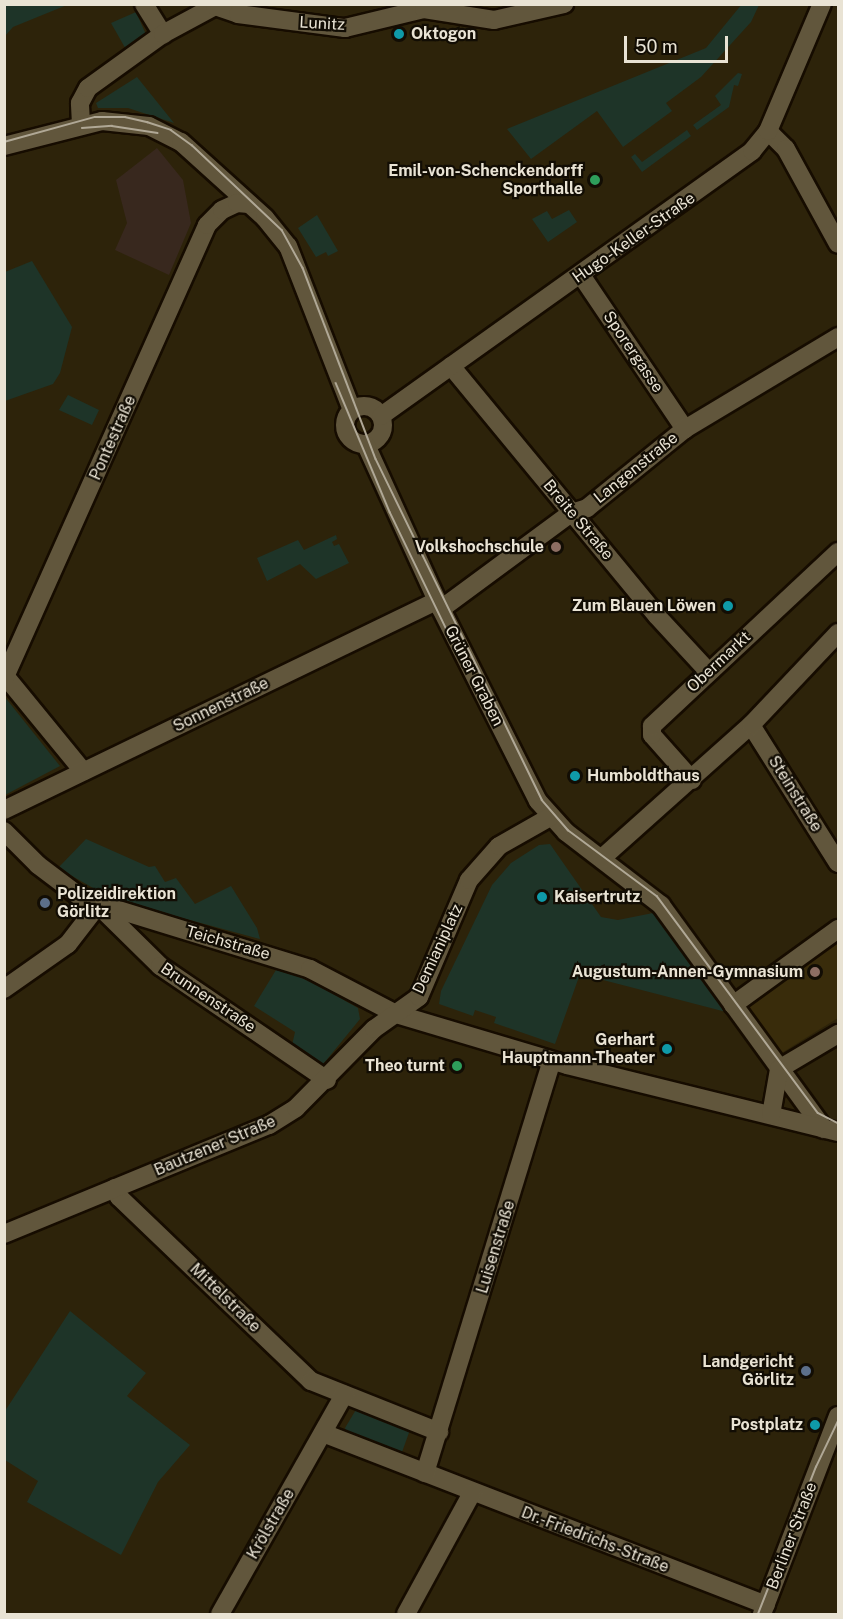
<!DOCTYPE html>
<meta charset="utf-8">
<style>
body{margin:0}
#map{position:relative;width:843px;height:1619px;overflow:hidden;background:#2d230a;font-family:"Public Sans",sans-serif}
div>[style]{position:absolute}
.commercial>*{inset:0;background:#38281e}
.built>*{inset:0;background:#392c0b}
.green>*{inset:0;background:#1e3428}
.roads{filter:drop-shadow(2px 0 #160c00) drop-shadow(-2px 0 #160c00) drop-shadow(0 2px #160c00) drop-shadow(0 -2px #160c00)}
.minor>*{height:18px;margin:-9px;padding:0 9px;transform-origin:9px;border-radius:9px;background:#61563c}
.minor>.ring{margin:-9px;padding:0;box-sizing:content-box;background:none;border:18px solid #61563c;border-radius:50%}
.tram>*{height:1.5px;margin:-0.75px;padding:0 0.75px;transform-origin:0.75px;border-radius:0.75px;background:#b0a896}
.dots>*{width:16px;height:16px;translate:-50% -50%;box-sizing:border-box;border:3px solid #120d04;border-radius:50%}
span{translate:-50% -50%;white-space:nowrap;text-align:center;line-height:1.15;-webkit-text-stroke:4.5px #120d04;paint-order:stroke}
.street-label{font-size:16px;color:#e9e3d4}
.poi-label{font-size:16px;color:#e9e3d4;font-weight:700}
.left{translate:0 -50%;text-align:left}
.right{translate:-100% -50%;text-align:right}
.frame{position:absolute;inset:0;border:6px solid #e9e3d4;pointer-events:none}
.scale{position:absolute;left:624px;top:36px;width:104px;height:27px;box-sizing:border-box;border:3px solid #e9e3d4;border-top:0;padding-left:8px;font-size:18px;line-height:21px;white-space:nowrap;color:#e9e3d4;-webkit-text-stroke:4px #120d04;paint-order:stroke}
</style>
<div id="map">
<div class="commercial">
<div style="clip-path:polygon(157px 148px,183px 180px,191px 223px,169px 275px,115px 250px,127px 223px,116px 180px)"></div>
</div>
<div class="built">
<div style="clip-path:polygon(838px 940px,838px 1018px,780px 1054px,746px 1004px)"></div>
</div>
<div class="green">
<div style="clip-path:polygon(5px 4px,67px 4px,67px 5px,13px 27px,5px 36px)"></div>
<div style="clip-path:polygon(742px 4px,759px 5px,751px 22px,701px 77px,666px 103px,672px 111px,623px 147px,597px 111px,531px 159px,507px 129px,706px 48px)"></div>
<div style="clip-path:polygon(136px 12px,148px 39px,128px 53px,111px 23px)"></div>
<div style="clip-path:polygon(738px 73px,742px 74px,738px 86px,734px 85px,729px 107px,697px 130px,693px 125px,721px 105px,715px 96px)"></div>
<div style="clip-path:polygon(137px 77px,174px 123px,128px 108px,98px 108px,96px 103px)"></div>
<div style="clip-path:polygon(687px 130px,691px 136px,642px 172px,631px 157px,635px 154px,642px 162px)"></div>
<div style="clip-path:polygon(569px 210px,577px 222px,548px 242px,532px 219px,547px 211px,552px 219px)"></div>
<div style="clip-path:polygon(317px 215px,338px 251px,328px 256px,326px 252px,316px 257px,298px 228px)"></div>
<div style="clip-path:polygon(32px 261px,72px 327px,60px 373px,53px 384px,5px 401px,5px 272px)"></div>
<div style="clip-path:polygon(68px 395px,99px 410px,92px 425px,59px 410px)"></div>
<div style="clip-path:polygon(336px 535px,337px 539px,332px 542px,334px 546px,339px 544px,349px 563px,316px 579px,300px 564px,267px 581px,257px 558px,298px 540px,304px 550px)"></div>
<div style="clip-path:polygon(4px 696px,60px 766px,5px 795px,4px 795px)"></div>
<div style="clip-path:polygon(86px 839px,149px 867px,155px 866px,165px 882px,176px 878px,195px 904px,231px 886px,257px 928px,260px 939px,127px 903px,100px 892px,58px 868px)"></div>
<div style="clip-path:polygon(550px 844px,601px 917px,618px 920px,658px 912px,730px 1013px,580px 974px,555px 1044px,494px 1023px,496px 1017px,475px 1010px,473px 1016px,439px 1004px,441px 991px,492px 885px,511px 863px,539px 845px)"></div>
<div style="clip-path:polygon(276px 970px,305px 978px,358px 1008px,360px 1019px,320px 1068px,292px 1045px,295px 1032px,254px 1006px)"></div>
<div style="clip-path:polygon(70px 1311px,146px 1373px,127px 1396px,190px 1445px,158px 1482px,121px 1555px,27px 1502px,38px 1481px,5px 1460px,5px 1411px)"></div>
<div style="clip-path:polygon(357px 1408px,411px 1427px,401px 1455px,347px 1434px,345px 1428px)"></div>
</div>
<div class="roads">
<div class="minor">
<div style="left:144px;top:4px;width:36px;rotate:58deg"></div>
<div style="left:81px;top:124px;width:21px;rotate:-93deg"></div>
<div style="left:80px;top:103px;width:17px;rotate:-62deg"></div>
<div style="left:88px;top:88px;width:92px;rotate:-35.8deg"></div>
<div style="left:163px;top:34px;width:59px;rotate:-28.3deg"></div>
<div style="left:215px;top:6px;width:24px;rotate:19deg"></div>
<div style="left:238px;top:14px;width:108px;rotate:7.5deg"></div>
<div style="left:345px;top:28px;width:81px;rotate:-13.5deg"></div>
<div style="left:424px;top:9px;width:71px;rotate:8.9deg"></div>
<div style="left:494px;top:20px;width:72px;rotate:-12.9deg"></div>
<div style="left:768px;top:131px;width:25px;rotate:45deg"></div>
<div style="left:786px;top:149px;width:108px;rotate:61.3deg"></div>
<div style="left:4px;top:146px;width:101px;rotate:-14.3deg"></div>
<div style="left:102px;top:121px;width:47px;rotate:6.1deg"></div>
<div style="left:149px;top:126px;width:36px;rotate:27deg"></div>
<div style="left:181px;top:142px;width:113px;rotate:42.1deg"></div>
<div style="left:265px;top:218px;width:36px;rotate:51deg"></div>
<div style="left:288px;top:246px;width:176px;rotate:68.7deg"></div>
<div style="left:581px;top:275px;width:186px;rotate:56deg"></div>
<div style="left:451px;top:366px;width:324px;rotate:50.5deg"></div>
<div style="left:657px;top:616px;width:75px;rotate:47.2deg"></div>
<div class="ring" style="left:345px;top:406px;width:20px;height:20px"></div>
<div style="left:381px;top:416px;width:456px;rotate:-35.5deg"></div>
<div style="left:752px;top:151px;width:26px;rotate:-51deg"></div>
<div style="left:768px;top:131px;width:138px;rotate:-67deg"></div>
<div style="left:366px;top:445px;width:171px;rotate:65.5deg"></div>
<div style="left:437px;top:601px;width:224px;rotate:63.2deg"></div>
<div style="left:538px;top:801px;width:42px;rotate:47.9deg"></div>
<div style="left:566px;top:832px;width:120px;rotate:37.5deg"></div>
<div style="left:661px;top:905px;width:277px;rotate:54deg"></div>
<div style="left:441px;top:609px;width:162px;rotate:-36.4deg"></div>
<div style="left:571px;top:513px;width:17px;rotate:-17deg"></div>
<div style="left:587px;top:508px;width:126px;rotate:-38.9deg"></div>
<div style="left:685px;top:429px;width:179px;rotate:-31deg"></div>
<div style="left:6px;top:677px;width:122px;rotate:50.7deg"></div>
<div style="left:4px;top:679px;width:497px;rotate:-65.9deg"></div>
<div style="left:207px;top:225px;width:21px;rotate:-45deg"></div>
<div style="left:222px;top:210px;width:17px;rotate:-25deg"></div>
<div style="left:237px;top:203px;width:12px;rotate:5deg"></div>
<div style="left:751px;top:725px;width:163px;rotate:57.8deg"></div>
<div style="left:692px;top:780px;width:60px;rotate:-131.6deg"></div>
<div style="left:652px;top:735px;width:9px;rotate:-90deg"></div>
<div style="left:652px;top:726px;width:255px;rotate:-43.1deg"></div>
<div style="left:4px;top:810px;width:481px;rotate:-25.8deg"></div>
<div style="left:4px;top:831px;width:48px;rotate:45deg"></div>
<div style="left:38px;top:865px;width:56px;rotate:37.1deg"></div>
<div style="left:83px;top:899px;width:238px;rotate:17.1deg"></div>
<div style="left:310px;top:969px;width:97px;rotate:27.6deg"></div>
<div style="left:396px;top:1014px;width:178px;rotate:16.6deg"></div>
<div style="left:567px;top:1065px;width:279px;rotate:13.9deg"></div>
<div style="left:602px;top:858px;width:200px;rotate:-41.8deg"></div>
<div style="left:751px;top:725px;width:127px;rotate:-46.6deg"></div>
<div style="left:4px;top:989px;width:78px;rotate:-35.1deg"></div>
<div style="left:68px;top:944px;width:49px;rotate:-52.4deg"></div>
<div style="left:98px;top:905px;width:87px;rotate:44.5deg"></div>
<div style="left:160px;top:966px;width:202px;rotate:34.3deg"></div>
<div style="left:733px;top:1005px;width:130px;rotate:-35.9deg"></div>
<div style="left:779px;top:1069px;width:69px;rotate:-30.7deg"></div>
<div style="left:771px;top:1115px;width:47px;rotate:-80.1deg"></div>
<div style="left:115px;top:1188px;width:10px;rotate:66deg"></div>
<div style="left:119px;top:1197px;width:266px;rotate:43.8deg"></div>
<div style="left:311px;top:1381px;width:138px;rotate:21.7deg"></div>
<div style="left:4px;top:1234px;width:287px;rotate:-22.4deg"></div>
<div style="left:269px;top:1125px;width:32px;rotate:-32deg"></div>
<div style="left:296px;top:1108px;width:111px;rotate:-45.4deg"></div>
<div style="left:374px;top:1029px;width:55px;rotate:-35.4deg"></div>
<div style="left:419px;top:997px;width:127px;rotate:-66.9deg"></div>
<div style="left:469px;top:880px;width:45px;rotate:-48.6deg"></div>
<div style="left:499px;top:846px;width:59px;rotate:-29.6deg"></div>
<div style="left:323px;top:1433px;width:475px;rotate:21.2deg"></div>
<div style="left:425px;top:1473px;width:431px;rotate:-72.9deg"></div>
<div style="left:220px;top:1614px;width:252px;rotate:-60.5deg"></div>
<div style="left:406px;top:1614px;width:138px;rotate:-61.4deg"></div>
<div style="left:762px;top:1614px;width:212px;rotate:-69deg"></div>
</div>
</div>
<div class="tram">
<div style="left:82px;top:128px;width:30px;rotate:-4deg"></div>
<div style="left:112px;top:126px;width:46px;rotate:8.8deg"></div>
<div style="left:4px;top:142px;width:94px;rotate:-15.4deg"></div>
<div style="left:95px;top:117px;width:30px"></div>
<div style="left:125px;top:117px;width:23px;rotate:13deg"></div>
<div style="left:147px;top:122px;width:25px;rotate:18deg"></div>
<div style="left:171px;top:130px;width:26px;rotate:36deg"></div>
<div style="left:192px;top:145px;width:124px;rotate:43.4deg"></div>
<div style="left:282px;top:230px;width:43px;rotate:61.1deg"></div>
<div style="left:303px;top:268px;width:204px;rotate:69.1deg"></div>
<div style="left:376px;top:459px;width:379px;rotate:64deg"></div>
<div style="left:542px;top:800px;width:40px;rotate:49deg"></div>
<div style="left:568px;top:830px;width:111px;rotate:36.6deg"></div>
<div style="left:657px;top:896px;width:270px;rotate:53.4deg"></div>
<div style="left:818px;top:1113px;width:22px;rotate:27deg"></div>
<div style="left:336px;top:383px;width:140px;rotate:67.3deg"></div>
<div style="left:390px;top:512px;width:172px;rotate:64.2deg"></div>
<div style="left:758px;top:1614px;width:158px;rotate:-68.5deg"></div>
<div style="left:816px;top:1467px;width:51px;rotate:-64.4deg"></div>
</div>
<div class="dots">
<div style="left:399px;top:34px;background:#0f9aa8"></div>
<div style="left:595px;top:180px;background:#2e9e5b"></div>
<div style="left:556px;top:547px;background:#8d6e63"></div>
<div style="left:728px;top:606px;background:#0f9aa8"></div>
<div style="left:575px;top:776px;background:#0f9aa8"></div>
<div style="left:542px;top:897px;background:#0f9aa8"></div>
<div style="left:45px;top:903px;background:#5c6f8a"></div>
<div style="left:815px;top:972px;background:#8d6e63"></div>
<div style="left:667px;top:1049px;background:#0f9aa8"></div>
<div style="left:457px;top:1066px;background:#2e9e5b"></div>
<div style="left:806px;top:1371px;background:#5c6f8a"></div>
<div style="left:815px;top:1425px;background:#0f9aa8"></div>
</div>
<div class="street-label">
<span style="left:322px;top:24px;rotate:3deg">Lunitz</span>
<span style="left:634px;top:238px;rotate:-35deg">Hugo-Keller-Straße</span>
<span style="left:633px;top:352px;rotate:56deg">Sporergasse</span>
<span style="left:113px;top:438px;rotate:-66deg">Pontestraße</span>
<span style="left:636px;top:468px;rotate:-39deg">Langenstraße</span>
<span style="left:578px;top:520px;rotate:50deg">Breite Straße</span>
<span style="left:719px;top:662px;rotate:-43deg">Obermarkt</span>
<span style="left:474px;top:676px;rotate:63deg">Grüner Graben</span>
<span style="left:221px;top:705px;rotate:-26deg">Sonnenstraße</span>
<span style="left:795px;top:794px;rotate:58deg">Steinstraße</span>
<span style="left:228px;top:943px;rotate:16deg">Teichstraße</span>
<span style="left:438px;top:949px;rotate:-65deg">Demianiplatz</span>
<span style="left:208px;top:998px;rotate:34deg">Brunnenstraße</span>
<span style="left:215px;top:1146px;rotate:-23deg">Bautzener Straße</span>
<span style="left:496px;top:1247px;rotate:-73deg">Luisenstraße</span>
<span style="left:225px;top:1298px;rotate:44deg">Mittelstraße</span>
<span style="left:271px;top:1524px;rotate:-60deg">Krölstraße</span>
<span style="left:792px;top:1536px;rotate:-69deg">Berliner Straße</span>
<span style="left:595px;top:1540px;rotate:21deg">Dr.-Friedrichs-Straße</span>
</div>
<div class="poi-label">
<span class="left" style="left:411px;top:34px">Oktogon</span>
<span class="right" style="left:583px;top:180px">Emil-von-Schenckendorff<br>Sporthalle</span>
<span class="right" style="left:544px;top:547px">Volkshochschule</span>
<span class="right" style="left:716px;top:606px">Zum Blauen Löwen</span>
<span class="left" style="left:587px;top:776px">Humboldthaus</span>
<span class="left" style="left:57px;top:903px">Polizeidirektion<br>Görlitz</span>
<span class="left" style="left:554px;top:897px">Kaisertrutz</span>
<span class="right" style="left:803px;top:972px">Augustum-Annen-Gymnasium</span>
<span class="right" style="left:655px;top:1049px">Gerhart<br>Hauptmann-Theater</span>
<span class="right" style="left:445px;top:1066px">Theo turnt</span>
<span class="right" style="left:794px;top:1371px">Landgericht<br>Görlitz</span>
<span class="right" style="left:803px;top:1425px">Postplatz</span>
</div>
<div class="frame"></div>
<div class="scale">50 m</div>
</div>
